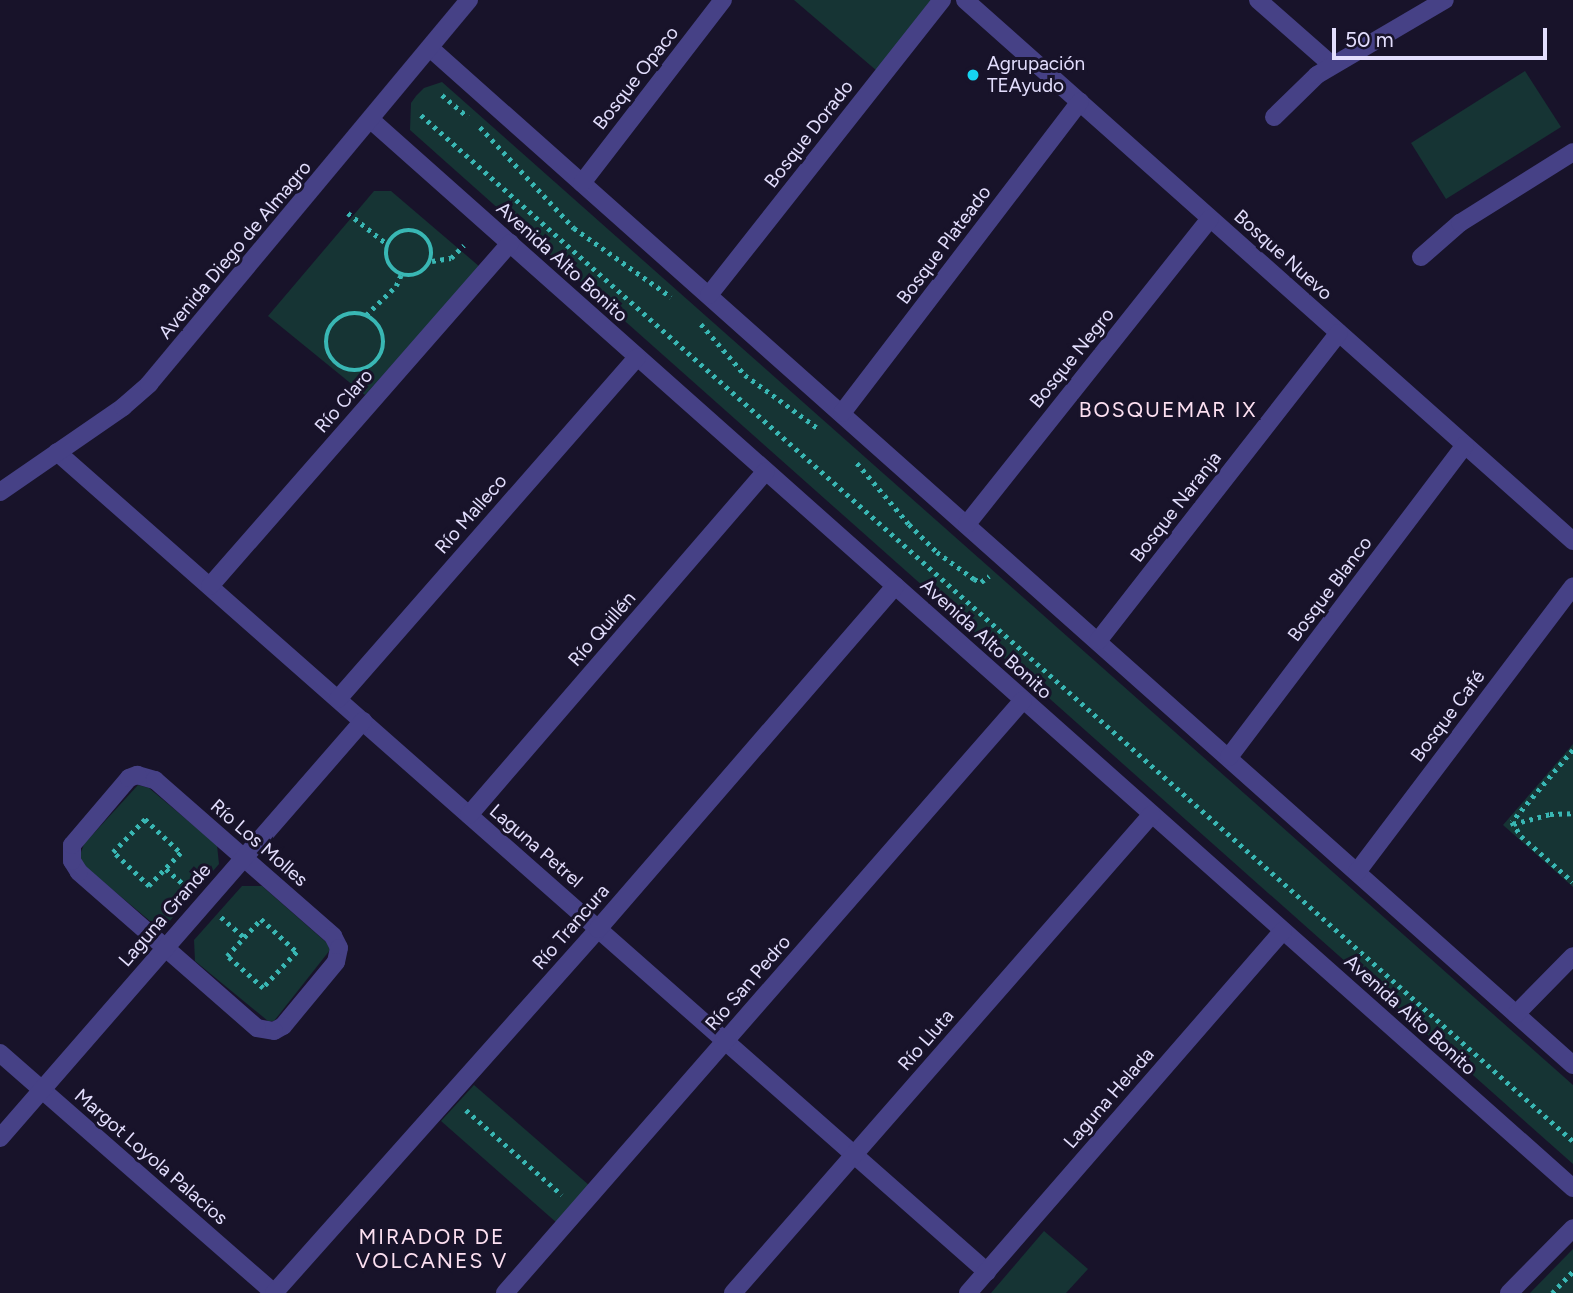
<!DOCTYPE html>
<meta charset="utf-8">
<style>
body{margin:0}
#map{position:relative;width:1573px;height:1293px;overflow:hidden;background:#18132a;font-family:Figtree,sans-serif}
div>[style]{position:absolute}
.green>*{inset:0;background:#163434}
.path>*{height:4.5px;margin-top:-2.25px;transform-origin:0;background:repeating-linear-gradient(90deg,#39b7b4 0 3.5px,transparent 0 8.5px)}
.path>.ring{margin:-2.25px;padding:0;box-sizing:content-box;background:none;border:4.5px solid #39b7b4;border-radius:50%}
.minor>*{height:18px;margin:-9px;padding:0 9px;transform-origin:9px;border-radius:9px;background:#464186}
.dots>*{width:19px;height:19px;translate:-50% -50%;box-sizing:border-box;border:4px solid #18132a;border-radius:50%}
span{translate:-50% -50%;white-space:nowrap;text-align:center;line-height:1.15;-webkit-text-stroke:6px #18132a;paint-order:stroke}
.poi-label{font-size:19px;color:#e3defd}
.left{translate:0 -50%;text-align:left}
.street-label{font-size:19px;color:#e3defd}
.neighbourhood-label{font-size:21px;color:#fde0f1;letter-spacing:2px}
.scale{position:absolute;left:1332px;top:28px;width:215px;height:32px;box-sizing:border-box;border:4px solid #e3defd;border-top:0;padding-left:9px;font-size:21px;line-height:24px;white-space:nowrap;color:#e3defd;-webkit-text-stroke:5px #18132a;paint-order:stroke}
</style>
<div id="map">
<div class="green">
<div style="clip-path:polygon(794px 0,936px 0,877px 71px)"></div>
<div style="clip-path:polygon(1525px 71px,1561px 127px,1446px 199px,1411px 143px)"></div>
<div style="clip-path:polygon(442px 82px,1573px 1085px,1573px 1164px,410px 130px,411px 103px,416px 96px,424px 88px)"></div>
<div style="clip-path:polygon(374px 191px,391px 191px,480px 267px,365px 395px,268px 316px)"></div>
<div style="clip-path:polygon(1573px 744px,1573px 887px,1503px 825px)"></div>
<div style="clip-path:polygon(138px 785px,149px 788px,217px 845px,219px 864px,169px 922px,150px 921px,83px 865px,80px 855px,84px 844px)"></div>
<div style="clip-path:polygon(242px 886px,262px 886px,327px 943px,330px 950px,274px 1021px,268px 1021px,195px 961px,194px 940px)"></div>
<div style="clip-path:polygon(474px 1085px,590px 1186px,557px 1223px,441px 1121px)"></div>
<div style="clip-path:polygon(1044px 1231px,1088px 1269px,1066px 1293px,991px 1293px)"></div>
<div style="clip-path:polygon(1573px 1249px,1573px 1293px,1530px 1293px,1570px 1252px)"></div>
</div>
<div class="path">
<div style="left:442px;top:95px;width:34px;rotate:40deg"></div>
<div style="left:421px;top:115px;width:1543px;rotate:41.69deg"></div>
<div style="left:480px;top:127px;width:138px;rotate:47.1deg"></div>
<div style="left:574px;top:228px;width:119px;rotate:35.4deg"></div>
<div style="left:348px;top:213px;width:50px;rotate:38.5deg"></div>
<div class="ring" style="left:386px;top:230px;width:41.5px;height:41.5px"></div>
<div style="left:432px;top:261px;width:19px;rotate:-9deg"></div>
<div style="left:451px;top:258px;width:18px;rotate:-45deg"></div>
<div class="ring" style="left:326px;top:313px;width:53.5px;height:53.5px"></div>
<div style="left:366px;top:315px;width:42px;rotate:-44deg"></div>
<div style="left:396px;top:286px;width:12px;rotate:-66deg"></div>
<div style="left:701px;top:324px;width:67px;rotate:49.2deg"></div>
<div style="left:745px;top:375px;width:92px;rotate:36.1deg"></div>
<div style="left:857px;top:463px;width:80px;rotate:49.6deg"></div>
<div style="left:909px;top:524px;width:40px;rotate:45deg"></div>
<div style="left:937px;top:552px;width:46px;rotate:36.1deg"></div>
<div style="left:974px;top:579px;width:8px;rotate:23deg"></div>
<div style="left:981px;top:582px;width:10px;rotate:-37deg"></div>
<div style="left:1573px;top:750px;width:94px;rotate:130.3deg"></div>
<div style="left:1512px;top:822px;width:17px;rotate:57deg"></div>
<div style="left:1521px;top:836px;width:69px;rotate:41.5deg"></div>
<div style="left:145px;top:819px;width:50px;rotate:43.4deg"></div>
<div style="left:181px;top:853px;width:46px;rotate:134.1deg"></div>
<div style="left:149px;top:886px;width:50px;rotate:-136.6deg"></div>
<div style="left:113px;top:852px;width:46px;rotate:-45.9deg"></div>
<div style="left:1513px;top:824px;width:38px;rotate:-15deg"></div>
<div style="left:1550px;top:814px;width:23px;rotate:-2deg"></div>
<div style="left:166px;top:869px;width:29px;rotate:41deg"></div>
<div style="left:221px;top:917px;width:30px;rotate:41deg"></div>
<div style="left:261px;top:919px;width:49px;rotate:42.5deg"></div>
<div style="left:297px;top:952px;width:50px;rotate:133.4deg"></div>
<div style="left:263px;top:988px;width:48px;rotate:-138.4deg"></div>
<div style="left:227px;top:956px;width:50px;rotate:-47.4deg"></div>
<div style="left:466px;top:1110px;width:128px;rotate:41.5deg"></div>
<div style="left:1552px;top:1293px;width:30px;rotate:-46deg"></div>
</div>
<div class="minor">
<div style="left:965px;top:0;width:814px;rotate:41.66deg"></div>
<div style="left:1258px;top:0;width:98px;rotate:41.3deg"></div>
<div style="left:430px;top:48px;width:1530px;rotate:41.66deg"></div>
<div style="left:1274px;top:117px;width:60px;rotate:-44.3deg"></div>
<div style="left:1317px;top:75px;width:148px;rotate:-30.4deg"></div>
<div style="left:371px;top:120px;width:1608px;rotate:41.62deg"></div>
<div style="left:582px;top:183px;width:231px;rotate:-52.4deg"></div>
<div style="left:1421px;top:257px;width:52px;rotate:-41.1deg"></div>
<div style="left:1460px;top:223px;width:133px;rotate:-32.1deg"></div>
<div style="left:709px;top:295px;width:376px;rotate:-51.7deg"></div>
<div style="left:842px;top:413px;width:392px;rotate:-52.6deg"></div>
<div style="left:57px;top:452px;width:1240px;rotate:41.4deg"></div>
<div style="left:0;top:492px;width:150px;rotate:-34.6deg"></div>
<div style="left:123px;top:407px;width:35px;rotate:-41deg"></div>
<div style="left:149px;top:384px;width:500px;rotate:-50.2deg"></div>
<div style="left:967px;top:524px;width:390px;rotate:-51.5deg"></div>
<div style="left:210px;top:586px;width:456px;rotate:-48.8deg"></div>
<div style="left:1098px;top:641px;width:391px;rotate:-52deg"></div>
<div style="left:338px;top:699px;width:454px;rotate:-48.8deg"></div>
<div style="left:1229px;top:757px;width:391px;rotate:-52.9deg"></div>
<div style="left:137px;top:775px;width:19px;rotate:16deg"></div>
<div style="left:155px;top:780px;width:237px;rotate:41.2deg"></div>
<div style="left:333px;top:936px;width:13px;rotate:63deg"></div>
<div style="left:339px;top:948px;width:14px;rotate:102deg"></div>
<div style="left:336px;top:962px;width:83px;rotate:129.6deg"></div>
<div style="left:283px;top:1026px;width:10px;rotate:151deg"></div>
<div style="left:274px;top:1031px;width:17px;rotate:-170deg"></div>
<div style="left:257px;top:1028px;width:237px;rotate:-138.8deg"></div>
<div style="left:79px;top:872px;width:13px;rotate:-122deg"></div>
<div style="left:72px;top:861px;width:16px;rotate:-90deg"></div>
<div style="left:72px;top:845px;width:88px;rotate:-49.6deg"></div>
<div style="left:129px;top:778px;width:9px;rotate:-21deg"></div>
<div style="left:469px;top:815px;width:454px;rotate:-49.2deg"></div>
<div style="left:1357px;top:872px;width:358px;rotate:-52.9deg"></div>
<div style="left:1516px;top:1014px;width:81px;rotate:-45.5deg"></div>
<div style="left:0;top:1053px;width:364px;rotate:41.2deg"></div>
<div style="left:274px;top:1293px;width:487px;rotate:-48.3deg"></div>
<div style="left:598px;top:929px;width:454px;rotate:-49.1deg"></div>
<div style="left:0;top:1138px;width:553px;rotate:-48.96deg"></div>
<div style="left:505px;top:1293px;width:787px;rotate:-48.86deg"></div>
<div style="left:733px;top:1293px;width:636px;rotate:-48.82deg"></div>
<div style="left:968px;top:1293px;width:480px;rotate:-49deg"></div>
<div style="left:1509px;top:1293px;width:91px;rotate:-45.4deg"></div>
</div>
<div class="dots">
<div style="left:973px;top:75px;background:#16d3f1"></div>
</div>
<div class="poi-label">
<span class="left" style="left:987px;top:75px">Agrupación<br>TEAyudo</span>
</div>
<div class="street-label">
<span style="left:636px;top:78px;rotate:-52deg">Bosque Opaco</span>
<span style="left:809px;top:134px;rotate:-52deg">Bosque Dorado</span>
<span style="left:944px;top:245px;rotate:-53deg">Bosque Plateado</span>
<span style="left:235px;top:250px;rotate:-50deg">Avenida Diego de Almagro</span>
<span style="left:1283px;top:255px;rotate:42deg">Bosque Nuevo</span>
<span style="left:562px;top:262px;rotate:42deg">Avenida Alto Bonito</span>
<span style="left:1072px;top:358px;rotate:-51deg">Bosque Negro</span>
<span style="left:344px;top:401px;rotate:-49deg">Río Claro</span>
<span style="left:1176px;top:507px;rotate:-52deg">Bosque Naranja</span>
<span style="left:471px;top:514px;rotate:-49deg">Río Malleco</span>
<span style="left:1330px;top:589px;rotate:-53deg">Bosque Blanco</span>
<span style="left:602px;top:629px;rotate:-49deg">Río Quillén</span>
<span style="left:986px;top:639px;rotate:42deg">Avenida Alto Bonito</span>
<span style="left:1448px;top:716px;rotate:-53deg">Bosque Café</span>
<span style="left:259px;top:843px;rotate:41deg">Río Los Molles</span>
<span style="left:536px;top:846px;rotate:41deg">Laguna Petrel</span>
<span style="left:165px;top:915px;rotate:-49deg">Laguna Grande</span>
<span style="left:571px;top:927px;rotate:-49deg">Río Trancura</span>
<span style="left:748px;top:983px;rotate:-49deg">Río San Pedro</span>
<span style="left:1410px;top:1015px;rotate:42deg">Avenida Alto Bonito</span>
<span style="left:926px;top:1040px;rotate:-49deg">Río Lluta</span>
<span style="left:1109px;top:1098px;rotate:-49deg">Laguna Helada</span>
<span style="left:151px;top:1157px;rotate:41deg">Margot Loyola Palacios</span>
</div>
<div class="neighbourhood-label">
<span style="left:1168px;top:410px">BOSQUEMAR IX</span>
<span style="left:432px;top:1249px">MIRADOR DE<br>VOLCANES V</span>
</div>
<div class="scale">50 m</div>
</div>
